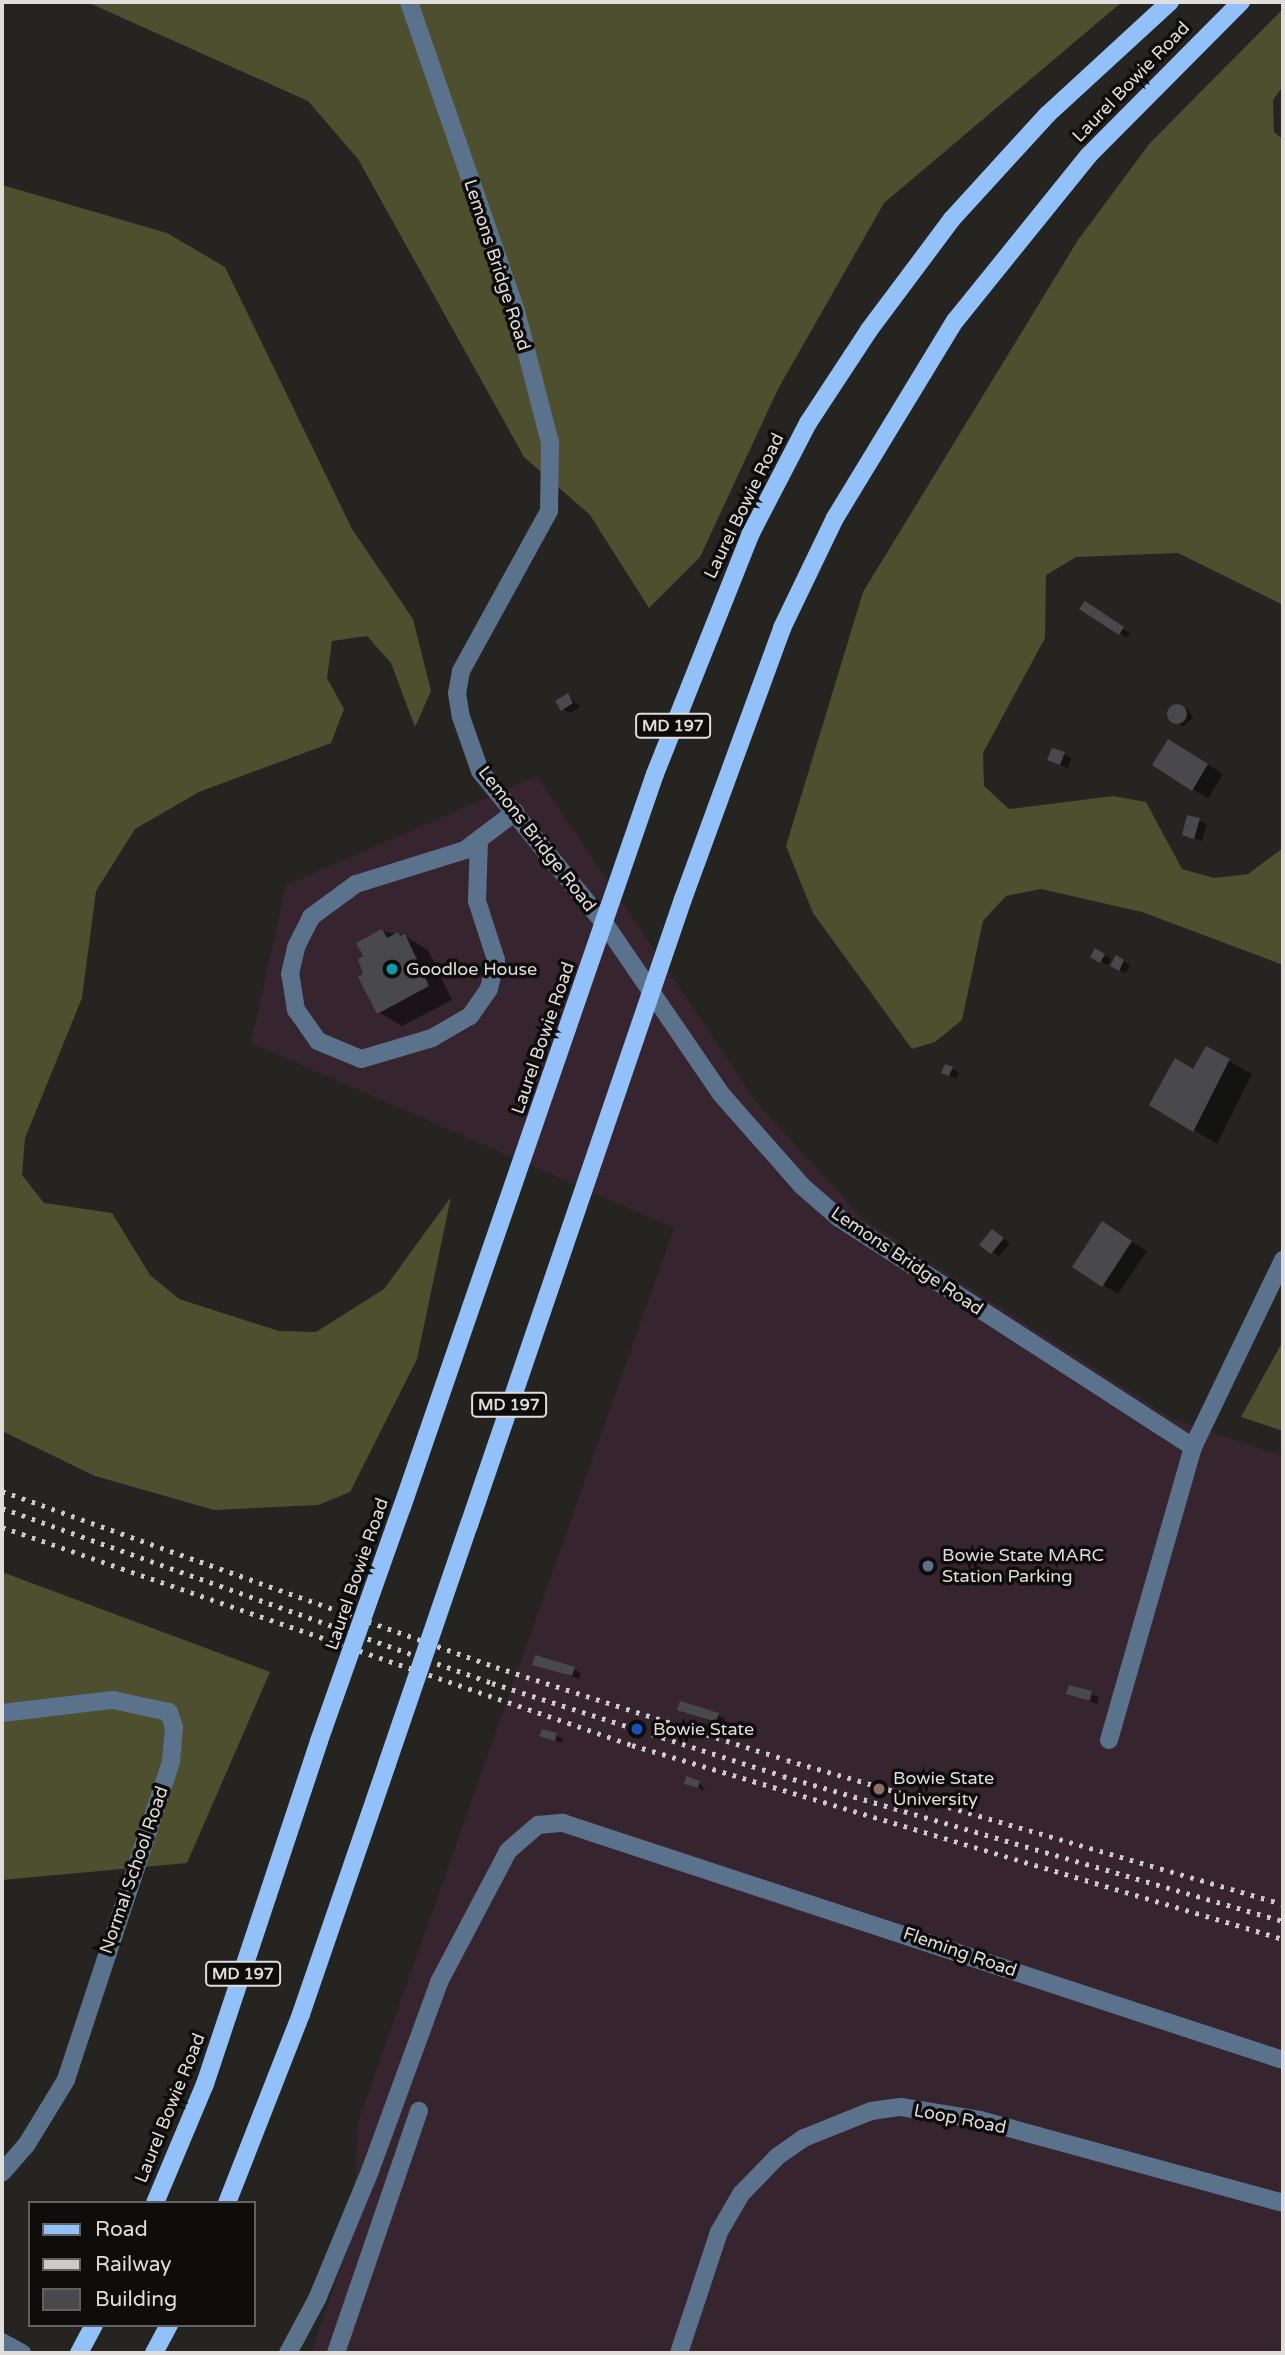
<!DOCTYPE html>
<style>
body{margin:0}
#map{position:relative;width:1285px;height:2355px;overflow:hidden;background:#252421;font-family:"Varela Round",sans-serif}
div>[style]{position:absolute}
.education>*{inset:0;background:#36252f}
.forest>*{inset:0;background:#4e4f2f}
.shadow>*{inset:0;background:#0007}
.building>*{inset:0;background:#49484c}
.round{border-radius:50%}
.minor>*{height:18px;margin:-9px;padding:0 9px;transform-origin:9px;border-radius:9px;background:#5b728c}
.major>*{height:18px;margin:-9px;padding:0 9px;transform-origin:9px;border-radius:9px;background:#91c1f8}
.rail>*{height:5px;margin-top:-2.5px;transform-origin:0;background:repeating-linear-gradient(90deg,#cbcac7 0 3.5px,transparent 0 10.5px)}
.major-bridge>*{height:18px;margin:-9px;padding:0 9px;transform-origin:9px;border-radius:9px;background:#91c1f8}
.dots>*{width:19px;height:19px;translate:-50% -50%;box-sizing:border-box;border:4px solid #0e0d0c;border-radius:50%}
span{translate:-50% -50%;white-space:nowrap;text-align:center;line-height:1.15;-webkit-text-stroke:7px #0e0d0c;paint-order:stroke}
.shield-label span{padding:2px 5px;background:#0e0d0c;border:2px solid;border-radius:5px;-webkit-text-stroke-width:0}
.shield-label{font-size:16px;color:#dfdedc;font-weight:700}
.street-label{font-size:18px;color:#dfdedc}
.poi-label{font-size:18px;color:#dfdedc}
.left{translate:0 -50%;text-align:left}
.frame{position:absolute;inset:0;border:4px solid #dfdedc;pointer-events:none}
.legend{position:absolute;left:28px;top:2201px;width:228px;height:126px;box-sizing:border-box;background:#0e0d0c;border:2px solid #62615f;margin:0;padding:9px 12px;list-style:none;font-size:21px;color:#dfdedc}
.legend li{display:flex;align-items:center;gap:14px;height:35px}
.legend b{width:35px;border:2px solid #62615f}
</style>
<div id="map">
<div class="education">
<div style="clip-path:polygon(537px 776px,757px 1103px,863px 1219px,1173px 1419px,1283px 1456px,1283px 2353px,311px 2353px,353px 2233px,358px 2122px,674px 1228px,251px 1043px,286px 885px)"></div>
</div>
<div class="forest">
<div style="clip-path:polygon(87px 2px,1122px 2px,884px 203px,778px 389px,700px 557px,649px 608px,590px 515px,524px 457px,358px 159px,308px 101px)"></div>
<div style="clip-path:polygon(1283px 9px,1283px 86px,1273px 100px,1274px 132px,1283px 139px,1283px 605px,1178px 553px,1076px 557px,1046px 575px,1045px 638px,983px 753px,984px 786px,1009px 809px,1113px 796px,1146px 802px,1182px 869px,1214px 878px,1248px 874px,1283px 848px,1283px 965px,1142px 912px,1041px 889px,1006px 896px,983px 921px,962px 1020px,935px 1042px,912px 1049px,813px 913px,786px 846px,863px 592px,1078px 240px,1150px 143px)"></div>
<div style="clip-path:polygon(2px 185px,167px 233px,225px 267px,352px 529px,413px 619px,431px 691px,415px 727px,391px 663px,367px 636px,332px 641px,327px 678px,344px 709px,331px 743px,199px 792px,135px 829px,96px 891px,82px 998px,25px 1138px,22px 1175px,44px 1203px,112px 1213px,150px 1275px,179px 1299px,279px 1331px,316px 1332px,384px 1289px,451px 1197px,417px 1359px,350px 1492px,318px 1505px,214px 1510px,95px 1476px,2px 1431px)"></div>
<div style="clip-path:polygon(1283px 1341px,1283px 1431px,1241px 1417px)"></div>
<div style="clip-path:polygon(2px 1572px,270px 1672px,187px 1863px,2px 1880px)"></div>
</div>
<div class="shadow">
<div style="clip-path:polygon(1092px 608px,1130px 633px,1127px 638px,1120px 634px)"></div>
<div style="clip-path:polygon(568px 695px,580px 707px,570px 713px,562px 709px)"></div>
<div style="clip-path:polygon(1175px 705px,1188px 709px,1193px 718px,1182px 727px,1170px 713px)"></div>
<div style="clip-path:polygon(1184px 750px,1223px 774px,1208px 798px,1193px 789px)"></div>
<div style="clip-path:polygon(1064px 754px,1071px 758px,1068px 768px,1057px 764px)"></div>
<div style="clip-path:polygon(1189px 817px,1207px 824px,1202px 841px,1184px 834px)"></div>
<div style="clip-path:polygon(382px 931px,405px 936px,428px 950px,452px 1000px,402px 1026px,378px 1012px,365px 975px)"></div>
<div style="clip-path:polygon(1096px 951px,1111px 959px,1108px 965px,1092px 957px)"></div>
<div style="clip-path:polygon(1116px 958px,1130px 965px,1126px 973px,1112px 966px)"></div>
<div style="clip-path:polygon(1207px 1048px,1252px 1074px,1217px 1144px,1151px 1104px,1194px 1071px)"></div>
<div style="clip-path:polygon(952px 1069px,959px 1073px,956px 1079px,943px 1072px)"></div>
<div style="clip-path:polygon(1118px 1233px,1147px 1251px,1118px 1294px,1074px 1267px)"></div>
<div style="clip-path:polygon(1000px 1235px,1010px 1243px,999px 1257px,982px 1244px)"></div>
<div style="clip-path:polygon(534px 1664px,574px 1669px,581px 1673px,579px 1679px)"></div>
<div style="clip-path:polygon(1070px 1687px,1099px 1697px,1097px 1704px,1068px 1693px)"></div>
<div style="clip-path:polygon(679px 1710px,718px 1715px,725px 1719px,723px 1725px)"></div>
<div style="clip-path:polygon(556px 1735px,563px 1739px,562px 1743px,542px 1736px)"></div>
<div style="clip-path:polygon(699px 1782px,706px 1791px,686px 1783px)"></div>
</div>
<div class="building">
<div style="clip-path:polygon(1085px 601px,1124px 627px,1119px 635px,1079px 609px)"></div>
<div style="clip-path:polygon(568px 693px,573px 703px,561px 711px,555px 701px)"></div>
<div class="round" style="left:1167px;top:704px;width:20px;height:20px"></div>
<div style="clip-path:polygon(1168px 739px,1208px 764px,1192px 791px,1152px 765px)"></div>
<div style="clip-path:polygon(1052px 748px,1065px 752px,1060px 765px,1047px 760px)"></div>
<div style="clip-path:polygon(1187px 815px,1200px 818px,1194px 839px,1182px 835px)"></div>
<div style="clip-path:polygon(382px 929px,387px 938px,398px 932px,400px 936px,405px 934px,429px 986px,377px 1014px,358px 977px,363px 974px,358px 959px,363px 956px,356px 943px)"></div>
<div style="clip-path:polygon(1095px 948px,1105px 954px,1100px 963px,1090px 957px)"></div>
<div style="clip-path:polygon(1116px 955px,1124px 960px,1119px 971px,1110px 966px)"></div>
<div style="clip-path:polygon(1206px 1046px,1230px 1059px,1193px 1132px,1149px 1105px,1175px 1058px,1193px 1069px)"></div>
<div style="clip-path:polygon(945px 1064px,953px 1067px,949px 1076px,941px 1073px)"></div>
<div style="clip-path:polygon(1102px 1221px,1132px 1241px,1102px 1287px,1072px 1267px)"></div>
<div style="clip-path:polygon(992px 1229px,1004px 1238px,991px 1254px,979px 1245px)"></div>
<div style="clip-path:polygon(535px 1655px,575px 1667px,572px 1676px,532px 1665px)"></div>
<div style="clip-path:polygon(1069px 1685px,1092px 1691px,1090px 1701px,1066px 1694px)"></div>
<div style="clip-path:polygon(680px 1701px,719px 1713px,716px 1722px,677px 1710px)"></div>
<div style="clip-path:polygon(542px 1729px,557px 1733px,555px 1741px,539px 1736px)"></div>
<div style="clip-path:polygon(686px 1776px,700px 1781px,698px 1788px,684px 1784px)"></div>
</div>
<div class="minor">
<div style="left:409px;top:2px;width:327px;rotate:70.9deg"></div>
<div style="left:516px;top:311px;width:135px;rotate:75.5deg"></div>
<div style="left:550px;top:442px;width:69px;rotate:90.8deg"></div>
<div style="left:549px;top:511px;width:183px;rotate:118.8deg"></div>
<div style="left:461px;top:671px;width:22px;rotate:100deg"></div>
<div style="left:457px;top:693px;width:24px;rotate:81deg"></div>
<div style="left:461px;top:717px;width:57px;rotate:70.6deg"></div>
<div style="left:480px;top:771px;width:198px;rotate:50.8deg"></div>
<div style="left:605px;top:924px;width:206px;rotate:55.7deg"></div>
<div style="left:721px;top:1094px;width:123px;rotate:48.6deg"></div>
<div style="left:802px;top:1186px;width:49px;rotate:40.9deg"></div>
<div style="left:839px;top:1218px;width:422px;rotate:32.9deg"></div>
<div style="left:479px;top:840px;width:61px;rotate:91.9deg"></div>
<div style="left:477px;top:901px;width:62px;rotate:72.1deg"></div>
<div style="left:496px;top:960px;width:30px;rotate:104deg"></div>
<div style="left:489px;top:989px;width:33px;rotate:125deg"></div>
<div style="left:470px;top:1016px;width:44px;rotate:149.9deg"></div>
<div style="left:432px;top:1038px;width:74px;rotate:163.5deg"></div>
<div style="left:361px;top:1059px;width:47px;rotate:-157.3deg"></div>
<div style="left:318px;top:1041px;width:38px;rotate:-125deg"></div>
<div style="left:296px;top:1010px;width:36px;rotate:-99deg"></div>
<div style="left:290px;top:974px;width:28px;rotate:-77deg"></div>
<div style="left:296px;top:947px;width:34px;rotate:-63deg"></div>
<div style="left:311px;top:917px;width:56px;rotate:-36.3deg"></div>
<div style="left:356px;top:884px;width:114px;rotate:-17.3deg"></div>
<div style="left:465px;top:850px;width:63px;rotate:-37.2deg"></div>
<div style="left:2px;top:1713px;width:112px;rotate:-6.7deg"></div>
<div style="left:113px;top:1700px;width:57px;rotate:12.1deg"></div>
<div style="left:169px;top:1712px;width:16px;rotate:72deg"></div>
<div style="left:174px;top:1727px;width:35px;rotate:95deg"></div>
<div style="left:171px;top:1762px;width:335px;rotate:108.3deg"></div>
<div style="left:66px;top:2080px;width:75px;rotate:121.4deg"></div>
<div style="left:27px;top:2144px;width:38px;rotate:131deg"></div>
<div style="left:1109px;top:1740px;width:305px;rotate:-74deg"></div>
<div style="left:1193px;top:1447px;width:208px;rotate:-64.3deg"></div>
<div style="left:2px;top:2342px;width:23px;rotate:29deg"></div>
<div style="left:288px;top:2353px;width:61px;rotate:-61.8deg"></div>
<div style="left:317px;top:2299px;width:139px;rotate:-67.5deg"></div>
<div style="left:370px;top:2171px;width:201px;rotate:-69.9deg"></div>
<div style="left:439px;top:1982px;width:148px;rotate:-62.2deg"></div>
<div style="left:508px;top:1851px;width:40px;rotate:-41deg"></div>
<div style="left:538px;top:1825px;width:25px;rotate:-5deg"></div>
<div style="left:563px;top:1823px;width:758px;rotate:18.22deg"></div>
<div style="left:336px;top:2353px;width:256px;rotate:-71.1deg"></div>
<div style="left:679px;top:2353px;width:127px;rotate:-71.7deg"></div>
<div style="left:719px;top:2232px;width:44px;rotate:-59.9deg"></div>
<div style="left:741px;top:2194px;width:53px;rotate:-45.8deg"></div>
<div style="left:778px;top:2156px;width:32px;rotate:-35deg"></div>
<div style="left:804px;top:2138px;width:72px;rotate:-21.9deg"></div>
<div style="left:871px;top:2111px;width:30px;rotate:-8deg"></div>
<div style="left:901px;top:2107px;width:80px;rotate:9.3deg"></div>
<div style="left:980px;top:2120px;width:314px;rotate:15.3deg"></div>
</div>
<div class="major">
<div style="left:402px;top:1507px;width:775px;rotate:-70.96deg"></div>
<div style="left:655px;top:774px;width:259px;rotate:-68.3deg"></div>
<div style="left:751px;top:533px;width:124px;rotate:-62.6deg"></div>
<div style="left:808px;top:423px;width:111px;rotate:-56.7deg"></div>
<div style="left:869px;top:330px;width:139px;rotate:-53.2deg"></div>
<div style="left:952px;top:219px;width:142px;rotate:-47.6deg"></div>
<div style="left:1048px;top:114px;width:166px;rotate:-42.6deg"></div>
<div style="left:469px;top:1525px;width:662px;rotate:-71.13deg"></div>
<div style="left:683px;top:899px;width:289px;rotate:-69.9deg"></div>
<div style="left:782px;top:628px;width:122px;rotate:-64.3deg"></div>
<div style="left:835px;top:518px;width:231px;rotate:-58.7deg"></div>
<div style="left:955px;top:321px;width:213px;rotate:-51.1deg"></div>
<div style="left:1089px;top:155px;width:216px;rotate:-45.2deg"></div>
<div style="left:155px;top:2203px;width:129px;rotate:-67.2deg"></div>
<div style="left:205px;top:2084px;width:361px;rotate:-71.6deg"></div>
<div style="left:227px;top:2203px;width:203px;rotate:-68.6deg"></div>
<div style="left:301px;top:2014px;width:264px;rotate:-71deg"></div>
<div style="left:79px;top:2353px;width:32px;rotate:-62deg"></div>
<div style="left:154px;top:2353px;width:32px;rotate:-62deg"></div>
</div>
<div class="rail">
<div style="left:2px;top:1491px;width:524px;rotate:19.61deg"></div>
<div style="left:496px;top:1667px;width:305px;rotate:17.7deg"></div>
<div style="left:787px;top:1760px;width:516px;rotate:16.19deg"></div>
<div style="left:2px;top:1508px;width:520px;rotate:19.65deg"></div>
<div style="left:492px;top:1683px;width:305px;rotate:17.7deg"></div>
<div style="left:783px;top:1776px;width:521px;rotate:16.17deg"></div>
<div style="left:2px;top:1527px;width:667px;rotate:19.09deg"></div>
<div style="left:632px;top:1745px;width:679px;rotate:16.59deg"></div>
</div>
<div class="major-bridge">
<div style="left:319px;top:1741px;width:248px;rotate:-70.5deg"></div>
<div style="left:387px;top:1764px;width:253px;rotate:-71.1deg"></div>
</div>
<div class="dots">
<div style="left:392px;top:969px;background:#0f9aa8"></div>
<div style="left:928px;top:1566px;background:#5c6f8a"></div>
<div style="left:637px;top:1729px;background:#1a4fb4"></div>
<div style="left:879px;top:1789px;background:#8d6e63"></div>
</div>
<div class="shield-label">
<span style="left:673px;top:726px">MD 197</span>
<span style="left:509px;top:1405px">MD 197</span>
<span style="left:243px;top:1974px">MD 197</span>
</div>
<div class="street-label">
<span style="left:1131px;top:82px;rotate:-46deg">Laurel Bowie Road</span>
<span style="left:497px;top:265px;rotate:72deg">Lemons Bridge Road</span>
<span style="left:744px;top:506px;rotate:-64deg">Laurel Bowie Road</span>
<span style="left:537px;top:839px;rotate:52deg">Lemons Bridge Road</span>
<span style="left:543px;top:1038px;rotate:-71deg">Laurel Bowie Road</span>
<span style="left:907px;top:1261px;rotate:34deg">Lemons Bridge Road</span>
<span style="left:357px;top:1574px;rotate:-71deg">Laurel Bowie Road</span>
<span style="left:134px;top:1870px;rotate:-71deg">Normal School Road</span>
<span style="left:960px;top:1952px;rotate:19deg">Fleming Road</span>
<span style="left:170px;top:2108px;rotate:-68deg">Laurel Bowie Road</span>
<span style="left:960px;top:2119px;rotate:11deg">Loop Road</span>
</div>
<div class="poi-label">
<span class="left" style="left:406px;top:969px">Goodloe House</span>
<span class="left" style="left:942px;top:1566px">Bowie State MARC<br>Station Parking</span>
<span class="left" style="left:653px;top:1729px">Bowie State</span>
<span class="left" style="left:893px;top:1789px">Bowie State<br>University</span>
</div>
<div class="frame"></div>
<ul class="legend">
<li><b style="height:9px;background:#91c1f8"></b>Road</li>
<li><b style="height:9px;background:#cbcac7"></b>Railway</li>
<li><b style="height:19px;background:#49484c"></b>Building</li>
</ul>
</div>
